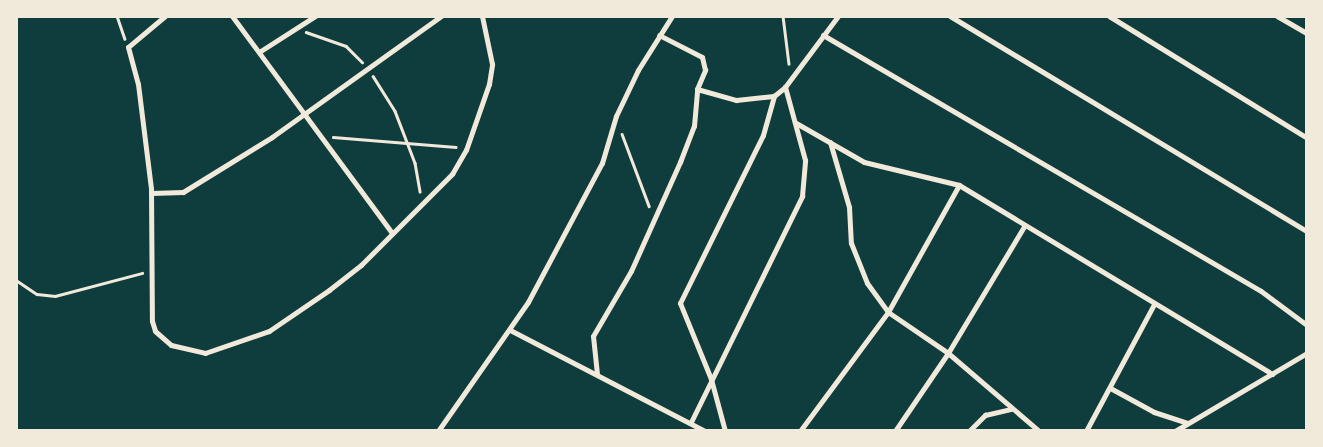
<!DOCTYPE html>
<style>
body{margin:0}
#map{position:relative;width:1323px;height:447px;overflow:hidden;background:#0f3d3e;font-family:"IBM Plex Serif",serif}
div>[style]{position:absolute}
.path>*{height:2.5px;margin:-1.25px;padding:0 1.25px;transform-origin:1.25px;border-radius:1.25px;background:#f1e9da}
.minor>*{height:5px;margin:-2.5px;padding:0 2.5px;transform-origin:2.5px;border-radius:2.5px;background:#f1e9da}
span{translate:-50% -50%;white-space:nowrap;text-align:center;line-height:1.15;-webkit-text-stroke:4px #f1e9da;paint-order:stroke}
.frame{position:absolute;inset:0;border:18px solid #f1e9da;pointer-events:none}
</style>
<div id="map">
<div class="path">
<div style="left:117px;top:16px;width:24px;rotate:71deg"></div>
<div style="left:783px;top:16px;width:48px;rotate:82.9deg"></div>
<div style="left:306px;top:32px;width:42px;rotate:19.3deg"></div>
<div style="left:346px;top:46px;width:23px;rotate:45deg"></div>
<div style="left:373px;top:76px;width:41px;rotate:57.8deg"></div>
<div style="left:395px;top:111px;width:56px;rotate:69deg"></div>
<div style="left:415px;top:163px;width:29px;rotate:80deg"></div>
<div style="left:622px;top:134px;width:77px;rotate:69.4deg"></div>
<div style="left:333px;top:137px;width:123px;rotate:4.6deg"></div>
<div style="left:16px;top:280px;width:25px;rotate:34deg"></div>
<div style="left:37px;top:294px;width:18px;rotate:6deg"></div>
<div style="left:55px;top:296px;width:90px;rotate:-14.8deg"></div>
</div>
<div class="minor">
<div style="left:165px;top:16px;width:48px;rotate:140deg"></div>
<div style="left:128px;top:47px;width:38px;rotate:75deg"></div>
<div style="left:138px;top:84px;width:106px;rotate:82.9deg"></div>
<div style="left:151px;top:189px;width:132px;rotate:89.6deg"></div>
<div style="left:152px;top:321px;width:10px;rotate:73deg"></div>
<div style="left:155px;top:331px;width:21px;rotate:41deg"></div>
<div style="left:171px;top:345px;width:35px;rotate:13deg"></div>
<div style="left:205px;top:353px;width:68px;rotate:-19deg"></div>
<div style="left:269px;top:331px;width:73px;rotate:-34.3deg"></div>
<div style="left:329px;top:290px;width:41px;rotate:-38deg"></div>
<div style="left:361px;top:265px;width:129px;rotate:-45deg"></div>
<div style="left:452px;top:174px;width:28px;rotate:-60deg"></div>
<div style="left:466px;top:150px;width:70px;rotate:-70.8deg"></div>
<div style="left:489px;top:84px;width:20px;rotate:-81deg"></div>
<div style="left:492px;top:64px;width:49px;rotate:-101.8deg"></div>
<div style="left:232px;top:16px;width:270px;rotate:53.6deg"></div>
<div style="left:950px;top:16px;width:417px;rotate:31.1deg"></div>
<div style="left:1109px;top:16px;width:233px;rotate:31.6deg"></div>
<div style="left:1277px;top:16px;width:34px;rotate:30deg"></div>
<div style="left:823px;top:35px;width:507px;rotate:30.31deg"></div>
<div style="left:1261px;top:291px;width:57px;rotate:36.5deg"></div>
<div style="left:259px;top:52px;width:67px;rotate:-32.7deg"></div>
<div style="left:697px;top:89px;width:41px;rotate:15.8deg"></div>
<div style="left:736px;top:100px;width:38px;rotate:-6deg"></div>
<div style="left:796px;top:123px;width:78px;rotate:29.8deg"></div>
<div style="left:864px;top:162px;width:98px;rotate:13.6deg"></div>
<div style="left:959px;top:185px;width:366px;rotate:31.1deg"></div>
<div style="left:830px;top:142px;width:68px;rotate:73.7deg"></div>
<div style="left:849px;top:207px;width:36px;rotate:87deg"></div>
<div style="left:851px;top:243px;width:43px;rotate:68.2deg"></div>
<div style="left:867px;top:283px;width:36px;rotate:54deg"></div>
<div style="left:888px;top:312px;width:73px;rotate:34.3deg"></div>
<div style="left:948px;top:353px;width:120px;rotate:40.6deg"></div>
<div style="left:151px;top:193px;width:32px;rotate:-2deg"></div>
<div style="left:183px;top:192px;width:105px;rotate:-31.7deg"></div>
<div style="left:272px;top:137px;width:208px;rotate:-35.6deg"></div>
<div style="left:510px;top:330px;width:220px;rotate:27.4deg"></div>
<div style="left:597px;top:374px;width:38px;rotate:-96deg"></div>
<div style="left:593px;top:336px;width:75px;rotate:-59.7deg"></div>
<div style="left:631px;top:271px;width:120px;rotate:-65.8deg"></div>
<div style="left:680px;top:162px;width:39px;rotate:-69deg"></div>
<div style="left:694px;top:126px;width:37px;rotate:-85deg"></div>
<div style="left:697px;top:89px;width:21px;rotate:-67deg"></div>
<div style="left:705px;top:70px;width:13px;rotate:-103deg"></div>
<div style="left:702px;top:57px;width:48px;rotate:-152.9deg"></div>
<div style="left:1112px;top:389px;width:48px;rotate:28.7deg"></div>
<div style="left:1154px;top:412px;width:35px;rotate:18deg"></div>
<div style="left:691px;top:422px;width:252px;rotate:-63.8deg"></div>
<div style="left:802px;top:196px;width:36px;rotate:-85deg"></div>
<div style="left:805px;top:160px;width:76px;rotate:-105.3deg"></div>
<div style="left:785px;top:87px;width:89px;rotate:-53.3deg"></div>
<div style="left:438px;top:431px;width:157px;rotate:-55.1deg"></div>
<div style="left:528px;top:302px;width:157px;rotate:-62deg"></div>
<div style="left:602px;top:163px;width:49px;rotate:-73.4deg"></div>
<div style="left:616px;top:116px;width:51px;rotate:-64.4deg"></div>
<div style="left:638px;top:70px;width:64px;rotate:-57.8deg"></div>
<div style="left:725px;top:431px;width:54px;rotate:-105.1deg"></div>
<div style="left:711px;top:379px;width:82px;rotate:-112.2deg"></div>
<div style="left:680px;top:303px;width:187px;rotate:-63.7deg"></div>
<div style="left:763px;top:135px;width:41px;rotate:-74.2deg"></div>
<div style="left:774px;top:96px;width:14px;rotate:-39deg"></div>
<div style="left:800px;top:431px;width:148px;rotate:-53.5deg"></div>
<div style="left:888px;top:312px;width:145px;rotate:-60.8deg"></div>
<div style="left:895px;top:431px;width:94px;rotate:-55.8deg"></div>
<div style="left:948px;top:353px;width:149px;rotate:-59deg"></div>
<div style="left:969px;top:431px;width:23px;rotate:-45deg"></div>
<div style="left:985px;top:415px;width:27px;rotate:-13deg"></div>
<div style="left:1086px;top:431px;width:144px;rotate:-61.8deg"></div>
<div style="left:1175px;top:431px;width:153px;rotate:-30.6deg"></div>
</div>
<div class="frame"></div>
</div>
